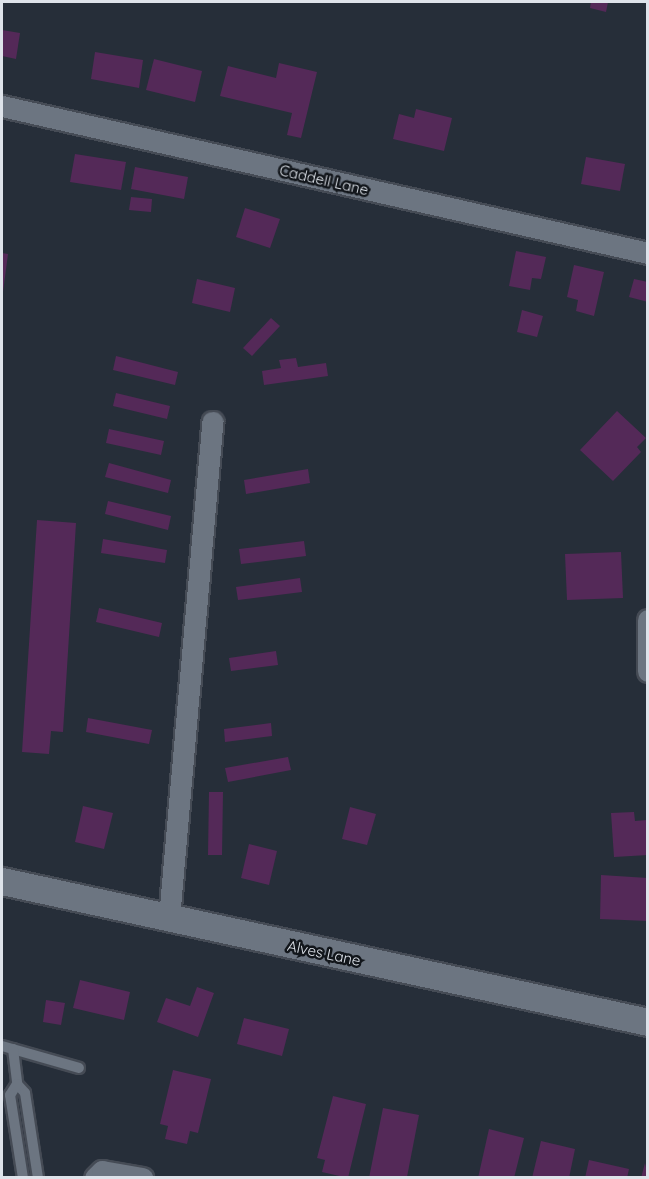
<!DOCTYPE html>
<style>
body{margin:0}
#map{position:relative;width:649px;height:1179px;overflow:hidden;background:#262e39;font-family:Quicksand,sans-serif}
div>[style]{position:absolute}
.building>*{inset:0;background:#542958}
.roads{filter:drop-shadow(2px 0 #454b55) drop-shadow(-2px 0 #454b55) drop-shadow(0 2px #454b55) drop-shadow(0 -2px #454b55)}
.service>*{height:10px;margin:-5px;padding:0 5px;transform-origin:5px;border-radius:5px;background:#6c7581}
.minor>*{height:21px;margin:-10.5px;padding:0 10.5px;transform-origin:10.5px;border-radius:10.5px;background:#6c7581}
.tertiary>*{height:27px;margin:-13.5px;padding:0 13.5px;transform-origin:13.5px;border-radius:13.5px;background:#6c7581}
span{translate:-50% -50%;white-space:nowrap;text-align:center;line-height:1.15;-webkit-text-stroke:5px #12161b;paint-order:stroke}
.street-label{font-size:15px;color:#dee3ea}
.frame{position:absolute;inset:0;border:3px solid #dee3ea;pointer-events:none}
</style>
<div id="map">
<div class="building">
<div style="clip-path:polygon(591px 2px,608px 2px,606px 12px,590px 8px)"></div>
<div style="clip-path:polygon(2px 30px,20px 33px,16px 59px,2px 56px)"></div>
<div style="clip-path:polygon(95px 52px,143px 60px,139px 88px,91px 79px)"></div>
<div style="clip-path:polygon(154px 59px,202px 71px,195px 102px,146px 90px)"></div>
<div style="clip-path:polygon(279px 63px,317px 72px,301px 138px,287px 135px,292px 113px,220px 96px,228px 66px,276px 78px)"></div>
<div style="clip-path:polygon(416px 109px,452px 118px,444px 151px,393px 139px,399px 114px,414px 118px)"></div>
<div style="clip-path:polygon(75px 154px,126px 162px,121px 190px,70px 182px)"></div>
<div style="clip-path:polygon(586px 157px,625px 164px,620px 191px,581px 184px)"></div>
<div style="clip-path:polygon(135px 167px,188px 177px,184px 199px,131px 189px)"></div>
<div style="clip-path:polygon(131px 197px,152px 199px,151px 212px,129px 210px)"></div>
<div style="clip-path:polygon(245px 208px,280px 219px,270px 248px,236px 237px)"></div>
<div style="clip-path:polygon(516px 251px,546px 257px,541px 279px,532px 278px,530px 290px,509px 286px)"></div>
<div style="clip-path:polygon(2px 253px,8px 254px,3px 292px,2px 292px)"></div>
<div style="clip-path:polygon(574px 265px,604px 272px,594px 316px,576px 311px,578px 300px,567px 297px)"></div>
<div style="clip-path:polygon(197px 279px,235px 288px,230px 312px,192px 303px)"></div>
<div style="clip-path:polygon(634px 279px,648px 282px,648px 302px,629px 297px)"></div>
<div style="clip-path:polygon(522px 310px,543px 316px,537px 337px,517px 332px)"></div>
<div style="clip-path:polygon(271px 318px,280px 326px,252px 356px,243px 348px)"></div>
<div style="clip-path:polygon(116px 356px,178px 372px,175px 385px,113px 370px)"></div>
<div style="clip-path:polygon(296px 358px,298px 367px,326px 363px,328px 376px,264px 385px,262px 371px,281px 368px,279px 360px)"></div>
<div style="clip-path:polygon(116px 393px,170px 406px,167px 419px,113px 406px)"></div>
<div style="clip-path:polygon(617px 411px,646px 438px,637px 447px,641px 452px,613px 481px,580px 450px)"></div>
<div style="clip-path:polygon(109px 429px,164px 441px,161px 455px,106px 443px)"></div>
<div style="clip-path:polygon(109px 463px,171px 480px,168px 493px,105px 477px)"></div>
<div style="clip-path:polygon(308px 469px,310px 483px,246px 494px,244px 480px)"></div>
<div style="clip-path:polygon(108px 501px,171px 516px,168px 530px,105px 514px)"></div>
<div style="clip-path:polygon(37px 520px,76px 523px,63px 732px,51px 731px,49px 754px,22px 752px)"></div>
<div style="clip-path:polygon(103px 539px,167px 550px,165px 563px,101px 553px)"></div>
<div style="clip-path:polygon(304px 541px,306px 556px,241px 564px,239px 549px)"></div>
<div style="clip-path:polygon(621px 552px,623px 598px,567px 600px,565px 554px)"></div>
<div style="clip-path:polygon(300px 578px,302px 592px,238px 600px,236px 587px)"></div>
<div style="clip-path:polygon(99px 608px,162px 623px,159px 637px,96px 622px)"></div>
<div style="clip-path:polygon(276px 651px,278px 665px,231px 671px,229px 658px)"></div>
<div style="clip-path:polygon(88px 718px,152px 730px,149px 744px,86px 732px)"></div>
<div style="clip-path:polygon(271px 723px,272px 736px,225px 742px,224px 729px)"></div>
<div style="clip-path:polygon(288px 757px,291px 770px,228px 782px,225px 768px)"></div>
<div style="clip-path:polygon(209px 792px,223px 792px,222px 855px,208px 855px)"></div>
<div style="clip-path:polygon(83px 806px,113px 813px,104px 849px,75px 842px)"></div>
<div style="clip-path:polygon(350px 807px,376px 814px,367px 845px,342px 839px)"></div>
<div style="clip-path:polygon(634px 812px,635px 821px,647px 820px,648px 855px,614px 857px,611px 813px)"></div>
<div style="clip-path:polygon(249px 844px,277px 851px,269px 885px,241px 878px)"></div>
<div style="clip-path:polygon(601px 875px,648px 878px,648px 921px,600px 919px)"></div>
<div style="clip-path:polygon(80px 980px,130px 992px,124px 1020px,73px 1008px)"></div>
<div style="clip-path:polygon(197px 987px,214px 993px,198px 1037px,157px 1022px,166px 998px,190px 1006px)"></div>
<div style="clip-path:polygon(46px 1000px,65px 1003px,61px 1025px,43px 1022px)"></div>
<div style="clip-path:polygon(244px 1018px,289px 1029px,282px 1056px,237px 1044px)"></div>
<div style="clip-path:polygon(173px 1070px,211px 1079px,198px 1133px,190px 1131px,187px 1144px,165px 1139px,168px 1126px,160px 1124px)"></div>
<div style="clip-path:polygon(333px 1096px,366px 1104px,348px 1178px,322px 1172px,325px 1160px,317px 1158px)"></div>
<div style="clip-path:polygon(383px 1108px,419px 1115px,407px 1177px,369px 1178px)"></div>
<div style="clip-path:polygon(489px 1129px,524px 1138px,514px 1178px,478px 1178px)"></div>
<div style="clip-path:polygon(541px 1141px,575px 1149px,569px 1178px,532px 1178px)"></div>
<div style="clip-path:polygon(589px 1160px,629px 1169px,627px 1178px,585px 1178px)"></div>
<div style="clip-path:polygon(645px 1163px,648px 1178px,641px 1178px)"></div>
</div>
<div class="roads">
<div class="service">
<div style="left:2px;top:1046px;width:80px;rotate:15.9deg"></div>
<div style="left:13px;top:1049px;width:35px;rotate:83deg"></div>
<div style="left:17px;top:1084px;width:12px;rotate:48deg"></div>
<div style="left:25px;top:1093px;width:86px;rotate:81.3deg"></div>
<div style="left:17px;top:1084px;width:13px;rotate:122deg"></div>
<div style="left:10px;top:1095px;width:84px;rotate:81.1deg"></div>
</div>
<div class="minor">
<div style="left:2px;top:106px;width:663px;rotate:12.82deg"></div>
<div style="left:648px;top:620px;width:51px;rotate:90deg"></div>
<div style="left:169px;top:918px;width:498px;rotate:-85deg"></div>
<div style="left:95px;top:1178px;width:10px;rotate:-45deg"></div>
<div style="left:102px;top:1171px;width:41px;rotate:9.9deg"></div>
</div>
<div class="tertiary">
<div style="left:2px;top:881px;width:661px;rotate:12.31deg"></div>
</div>
</div>
<div class="street-label">
<span style="left:324px;top:180px;rotate:13deg">Caddell Lane</span>
<span style="left:324px;top:953px;rotate:12deg">Alves Lane</span>
</div>
<div class="frame"></div>
</div>
